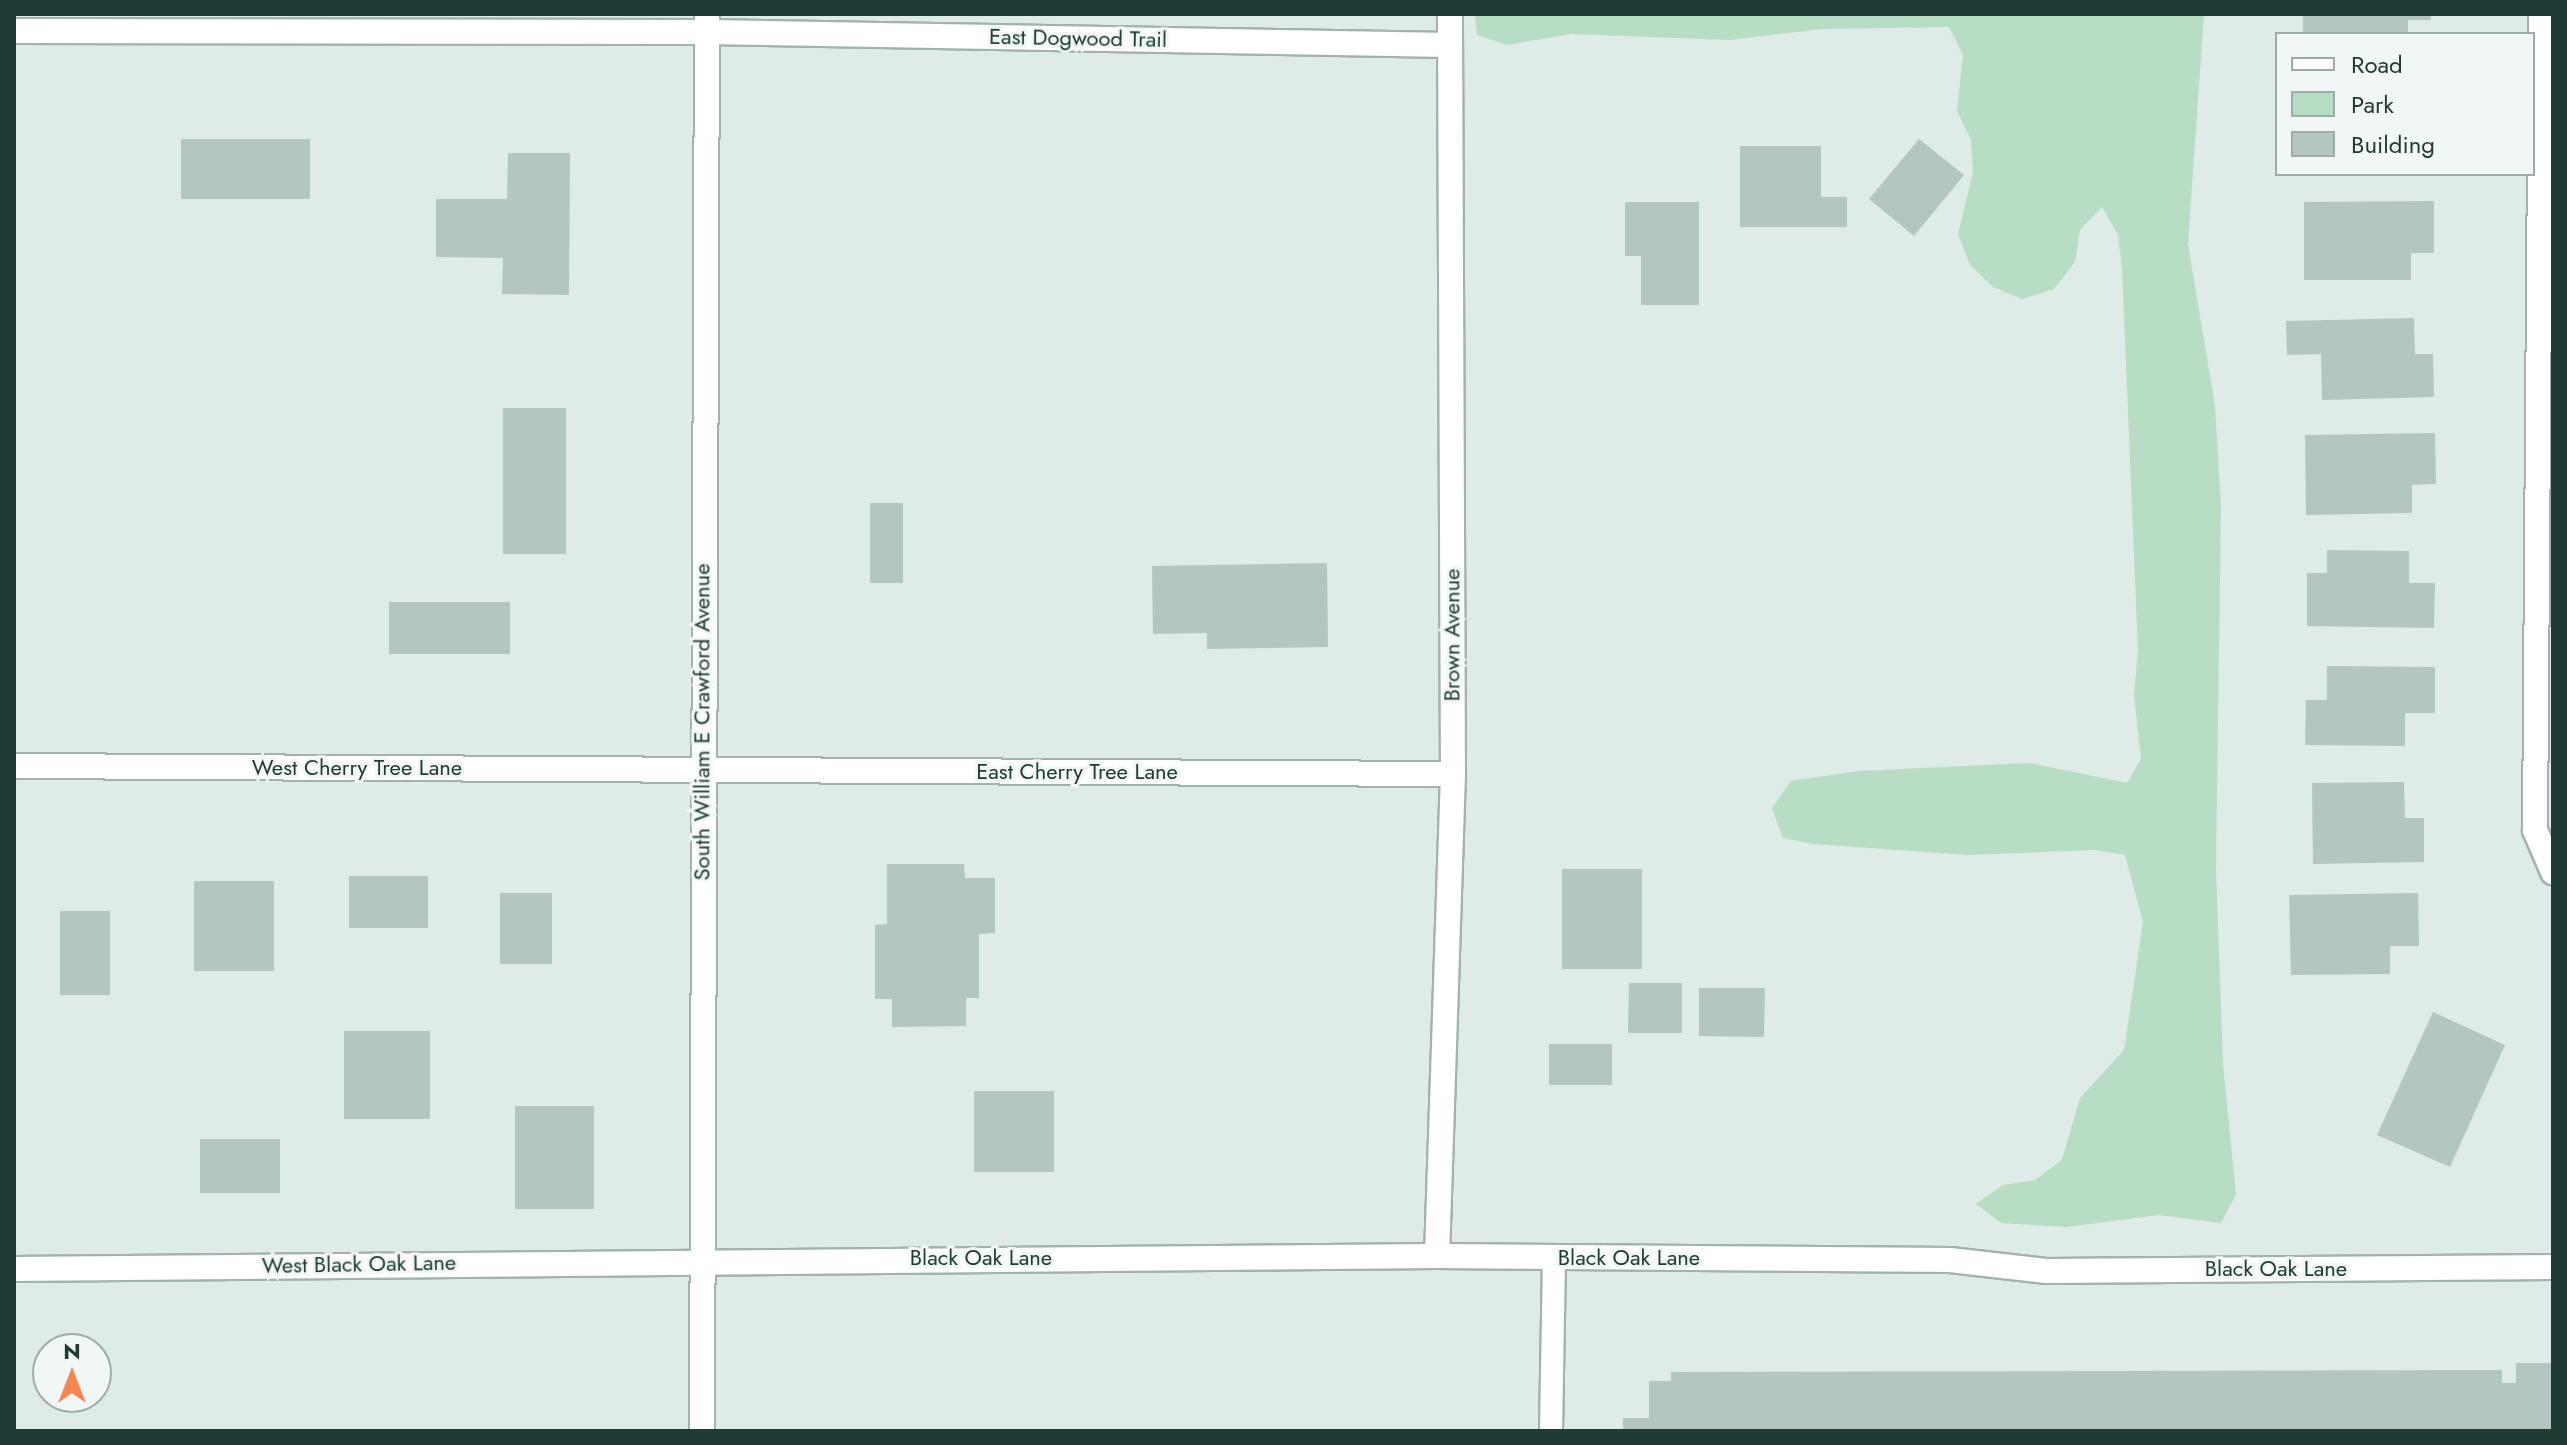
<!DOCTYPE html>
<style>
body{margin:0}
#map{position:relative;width:2567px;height:1445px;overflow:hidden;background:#dfebe6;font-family:Jost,sans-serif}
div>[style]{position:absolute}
.green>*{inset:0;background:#b7ddc4}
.building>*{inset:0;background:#b4c6c0}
.roads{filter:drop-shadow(2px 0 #a2b3ae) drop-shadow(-2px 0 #a2b3ae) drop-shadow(0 2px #a2b3ae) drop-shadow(0 -2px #a2b3ae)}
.lane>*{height:22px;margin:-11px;padding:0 11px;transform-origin:11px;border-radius:11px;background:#fff}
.street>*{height:24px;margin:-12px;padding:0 12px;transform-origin:12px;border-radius:12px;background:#fff}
.secondary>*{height:24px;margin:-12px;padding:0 12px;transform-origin:12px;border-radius:12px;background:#fff}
span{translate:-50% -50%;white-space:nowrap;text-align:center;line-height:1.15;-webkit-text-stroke:6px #f0f7f4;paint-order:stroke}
.street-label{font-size:22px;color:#203b36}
.frame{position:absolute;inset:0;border:16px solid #203b36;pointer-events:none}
.legend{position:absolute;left:2275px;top:32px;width:260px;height:144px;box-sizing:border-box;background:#f0f7f4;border:2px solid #9daca8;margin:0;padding:10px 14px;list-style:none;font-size:24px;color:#203b36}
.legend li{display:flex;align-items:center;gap:16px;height:40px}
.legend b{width:40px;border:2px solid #9daca8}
.north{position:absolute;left:32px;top:1333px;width:80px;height:80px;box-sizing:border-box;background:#f0f7f4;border:2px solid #9daca8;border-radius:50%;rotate:0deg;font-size:22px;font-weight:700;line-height:32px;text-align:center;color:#203b36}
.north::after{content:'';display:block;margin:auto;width:28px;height:36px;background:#f68552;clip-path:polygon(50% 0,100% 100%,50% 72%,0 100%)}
</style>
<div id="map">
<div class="green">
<div style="clip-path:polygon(1475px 14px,2204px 14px,2188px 244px,2215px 405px,2221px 506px,2216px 869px,2223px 1064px,2236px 1195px,2221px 1223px,2159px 1215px,2067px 1227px,2001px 1223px,1976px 1204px,2003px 1185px,2035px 1180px,2062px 1160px,2080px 1098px,2124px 1050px,2143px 922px,2125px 855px,2094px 850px,1968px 855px,1813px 844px,1783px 838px,1772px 808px,1791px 781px,1858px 771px,2029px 763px,2127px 783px,2141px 759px,2134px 695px,2138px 651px,2122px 268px,2118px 235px,2102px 207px,2080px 230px,2075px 262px,2054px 289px,2022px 299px,1993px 287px,1970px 265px,1958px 234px,1973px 172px,1971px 140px,1957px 111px,1963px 55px,1949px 27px,1823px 29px,1729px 40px,1571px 34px,1507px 45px,1477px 35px)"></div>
</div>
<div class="building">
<div style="clip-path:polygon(2303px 14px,2431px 14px,2431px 20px,2408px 20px,2408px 34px,2303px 34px)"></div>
<div style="clip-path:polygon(181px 139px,310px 139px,310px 199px,181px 199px)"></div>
<div style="clip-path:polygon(1919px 139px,1964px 175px,1914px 236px,1869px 199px)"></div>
<div style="clip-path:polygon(1740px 146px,1821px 146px,1821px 197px,1847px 197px,1847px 227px,1740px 227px)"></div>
<div style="clip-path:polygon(508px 153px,570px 153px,569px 295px,502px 294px,503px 258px,436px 257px,436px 199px,507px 199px)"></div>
<div style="clip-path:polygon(2434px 201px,2434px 253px,2411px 253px,2411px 280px,2304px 280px,2304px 202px)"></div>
<div style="clip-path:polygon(1625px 202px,1699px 202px,1699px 305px,1641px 305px,1641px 256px,1625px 256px)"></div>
<div style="clip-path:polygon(2414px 318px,2415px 354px,2433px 354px,2434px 397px,2322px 400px,2321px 354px,2287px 355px,2286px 321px)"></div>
<div style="clip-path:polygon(503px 408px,566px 408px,566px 554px,503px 554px)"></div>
<div style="clip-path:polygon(2435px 433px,2436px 484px,2412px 485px,2412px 513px,2306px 515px,2305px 435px)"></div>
<div style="clip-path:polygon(870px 503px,903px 503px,903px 583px,870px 583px)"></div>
<div style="clip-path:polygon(2327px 550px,2409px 551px,2409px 583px,2435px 583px,2434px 628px,2307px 626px,2307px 573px,2327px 573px)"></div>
<div style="clip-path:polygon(1327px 563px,1328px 647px,1207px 649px,1207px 633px,1153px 634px,1152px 566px)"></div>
<div style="clip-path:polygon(389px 602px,510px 602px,510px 654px,389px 654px)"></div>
<div style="clip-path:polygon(2327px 666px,2435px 667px,2435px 713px,2405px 713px,2405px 746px,2305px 745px,2306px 700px,2327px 700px)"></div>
<div style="clip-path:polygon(2404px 782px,2405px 818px,2424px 818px,2424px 862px,2313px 864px,2312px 783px)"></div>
<div style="clip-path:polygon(887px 864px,964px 864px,965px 878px,995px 878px,995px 933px,979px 934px,979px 998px,966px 998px,966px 1026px,892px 1027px,892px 999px,875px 999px,875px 925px,887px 924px)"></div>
<div style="clip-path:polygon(1562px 869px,1642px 869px,1642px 969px,1562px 969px)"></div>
<div style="clip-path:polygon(349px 876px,428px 876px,428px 928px,349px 928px)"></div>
<div style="clip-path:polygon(194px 881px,274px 881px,274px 971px,194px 971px)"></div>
<div style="clip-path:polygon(500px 893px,552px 893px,552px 964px,500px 964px)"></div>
<div style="clip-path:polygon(2418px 893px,2419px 946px,2390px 946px,2390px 974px,2291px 975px,2289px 895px)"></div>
<div style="clip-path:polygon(60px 911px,110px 911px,110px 995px,60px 995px)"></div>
<div style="clip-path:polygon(1629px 983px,1682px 983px,1682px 1033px,1628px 1033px)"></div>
<div style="clip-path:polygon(1699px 988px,1765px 988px,1764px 1037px,1699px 1036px)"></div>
<div style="clip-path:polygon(2433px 1012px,2505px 1045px,2450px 1167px,2377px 1135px)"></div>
<div style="clip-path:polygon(344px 1031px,430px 1031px,430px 1119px,344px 1119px)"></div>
<div style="clip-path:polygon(1549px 1044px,1612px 1044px,1612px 1085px,1549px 1085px)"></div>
<div style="clip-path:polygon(974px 1091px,1054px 1091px,1054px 1172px,974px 1172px)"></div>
<div style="clip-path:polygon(515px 1106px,594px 1106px,594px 1209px,515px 1209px)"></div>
<div style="clip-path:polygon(200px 1139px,280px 1139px,280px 1193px,200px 1193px)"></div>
<div style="clip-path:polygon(2516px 1363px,2553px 1363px,2553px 1431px,1623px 1431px,1623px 1418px,1649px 1418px,1649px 1381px,1671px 1381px,1671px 1372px,2502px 1370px,2502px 1383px,2516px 1383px)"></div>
</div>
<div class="roads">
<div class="lane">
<div style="left:1551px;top:1431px;width:173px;rotate:-89deg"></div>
</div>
<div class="street">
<div style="left:2541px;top:14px;width:816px;rotate:90.42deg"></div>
<div style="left:2535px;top:830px;width:46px;rotate:66.8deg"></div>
<div style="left:14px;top:31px;width:693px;rotate:0.08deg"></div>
<div style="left:707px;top:32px;width:743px;rotate:1deg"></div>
<div style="left:14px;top:766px;width:1439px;rotate:0.32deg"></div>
<div style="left:1437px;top:1256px;width:482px;rotate:-88.1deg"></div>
<div style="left:1453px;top:774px;width:760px;rotate:-90.23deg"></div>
<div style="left:14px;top:1269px;width:1423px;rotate:-0.52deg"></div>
<div style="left:1437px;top:1256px;width:513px;rotate:0.45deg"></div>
<div style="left:1950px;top:1260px;width:98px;rotate:6.5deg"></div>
<div style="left:2047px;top:1271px;width:506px;rotate:-0.45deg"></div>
</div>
<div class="secondary">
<div style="left:702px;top:1431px;width:1417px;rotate:-89.8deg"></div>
</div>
</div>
<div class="street-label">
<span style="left:1078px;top:38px;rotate:1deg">East Dogwood Trail</span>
<span style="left:1452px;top:635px;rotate:-90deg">Brown Avenue</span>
<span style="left:702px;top:722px;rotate:-90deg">South William E Crawford Avenue</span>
<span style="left:357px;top:768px">West Cherry Tree Lane</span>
<span style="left:1077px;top:772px">East Cherry Tree Lane</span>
<span style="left:981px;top:1258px">Black Oak Lane</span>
<span style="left:1629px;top:1258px">Black Oak Lane</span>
<span style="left:359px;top:1264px;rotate:-1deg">West Black Oak Lane</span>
<span style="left:2276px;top:1269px">Black Oak Lane</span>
</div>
<div class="frame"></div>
<ul class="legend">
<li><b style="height:10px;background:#fff"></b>Road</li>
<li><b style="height:22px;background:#b7ddc4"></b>Park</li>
<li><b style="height:22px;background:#b4c6c0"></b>Building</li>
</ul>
<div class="north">N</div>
</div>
